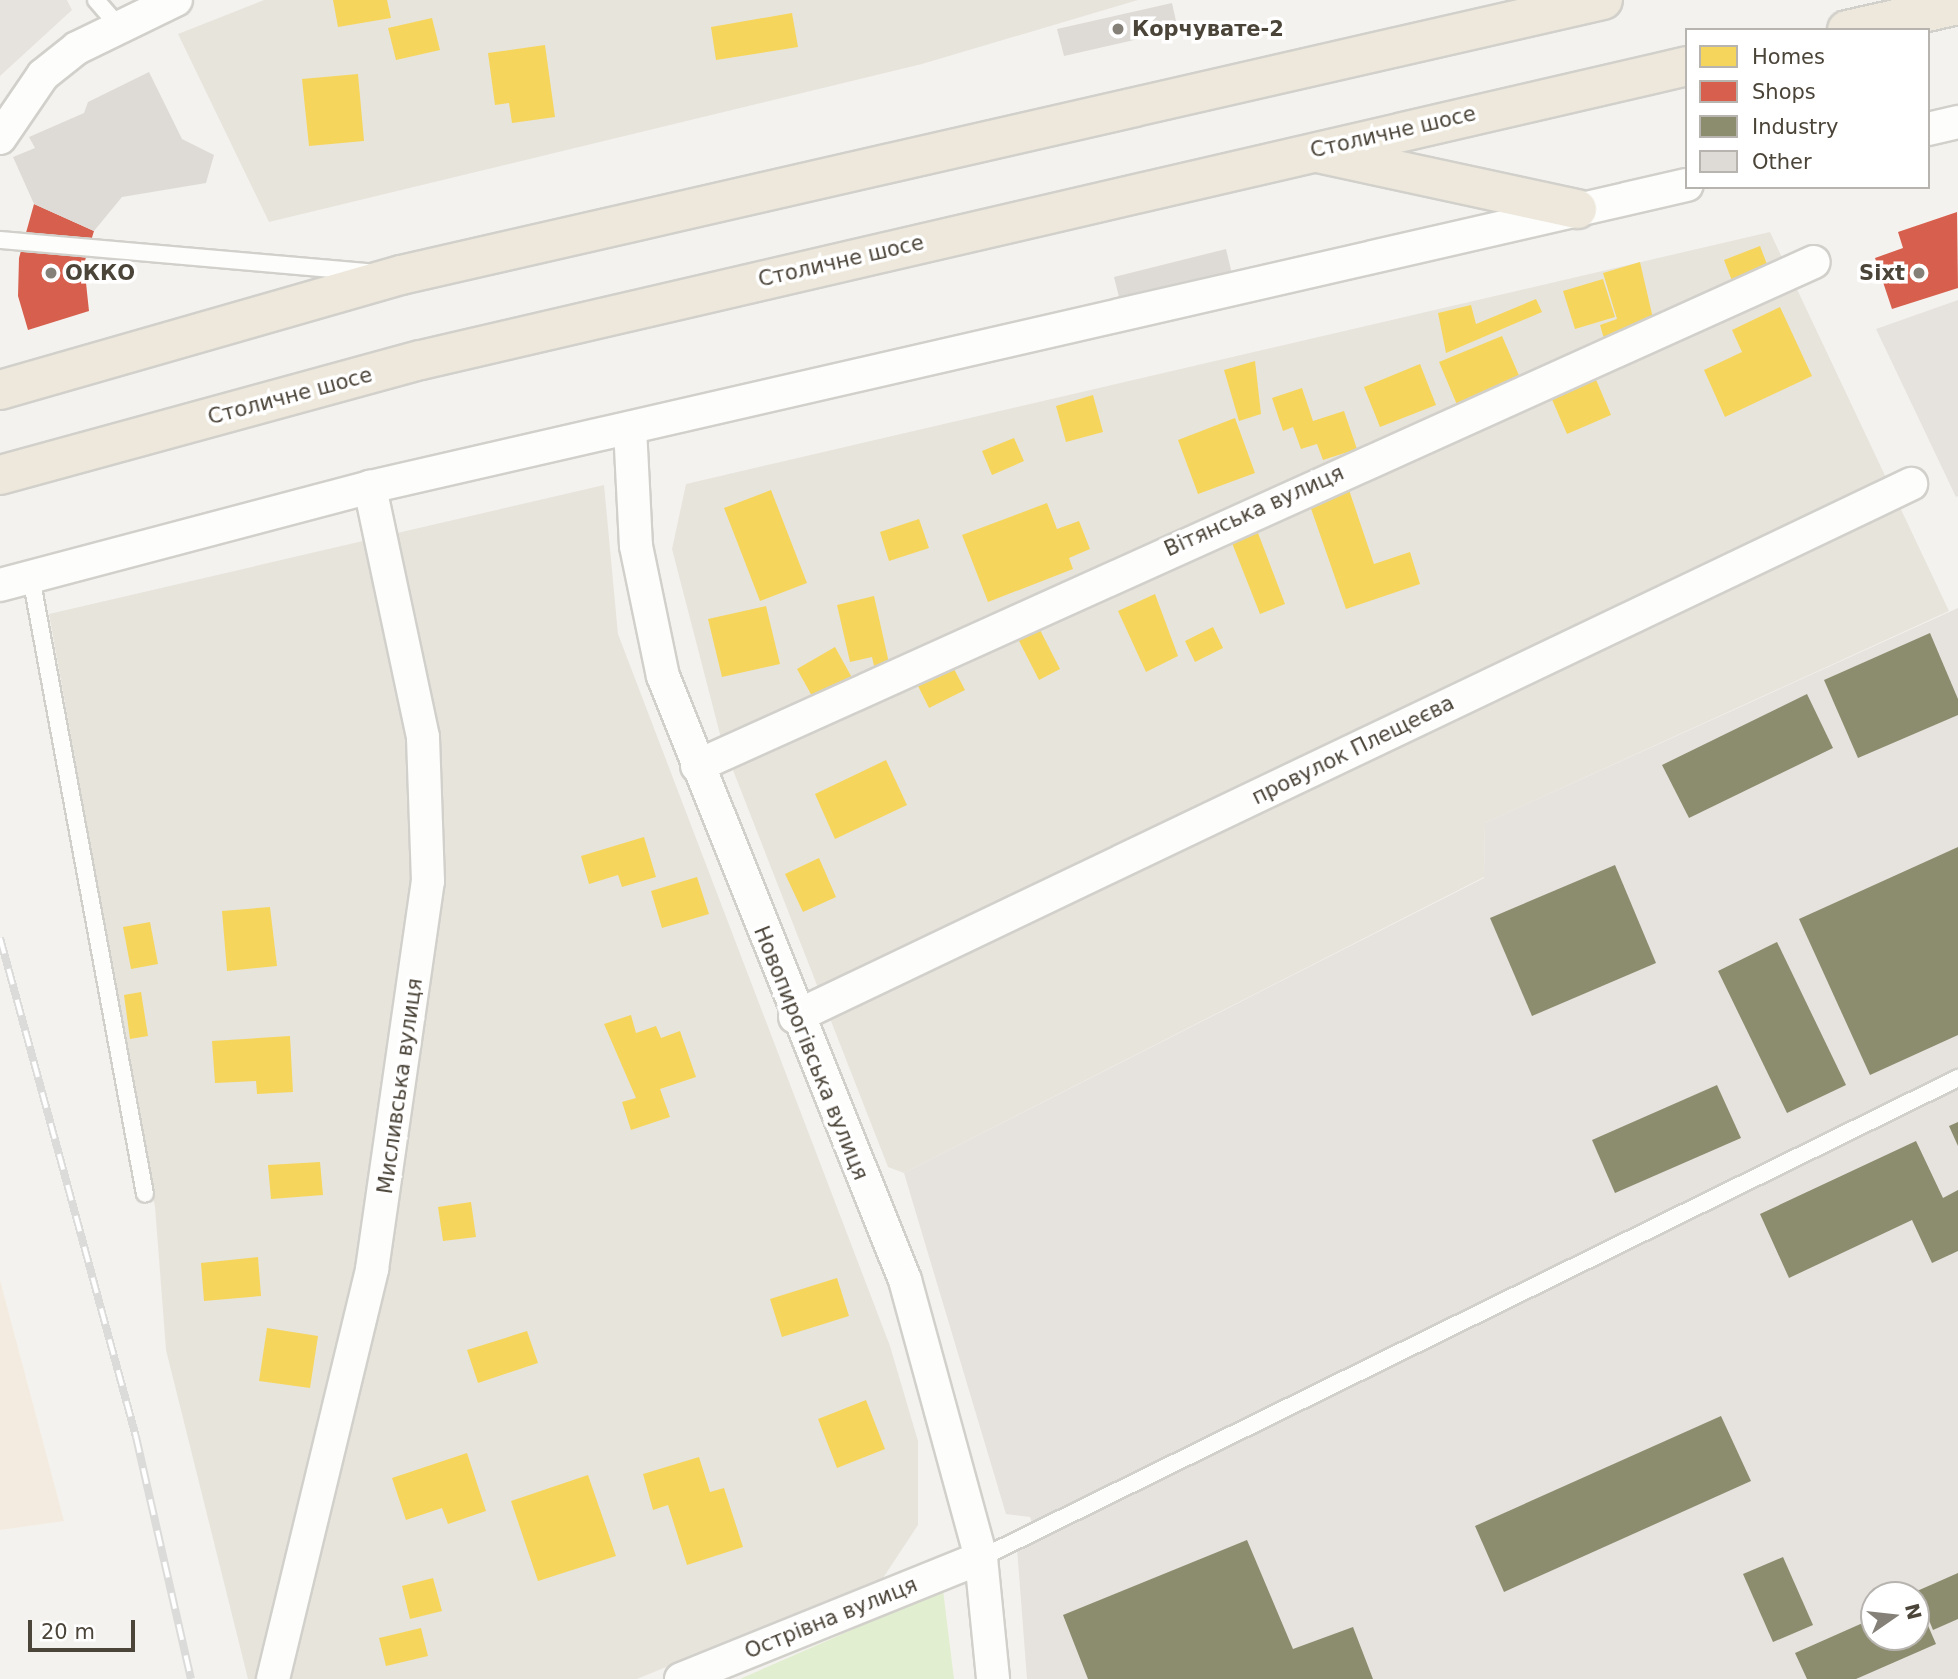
<!DOCTYPE html>
<meta charset="utf-8">
<style>
body{margin:0}
#map{position:relative;width:1958px;height:1679px;overflow:hidden;background:#f4f2ee;font-family:"DejaVu Sans",sans-serif}
div>[style]{position:absolute}
.residential>*{inset:0;background:#e7e4dc}
.commercial>*{inset:0;background:#f3ebdf}
.industrial>*{inset:0;background:#e6e2de}
.green>*{inset:0;background:#e1eecf}
.parking>*{inset:0;background:#e6e3df}
.homes>*{inset:0;background:#f6d55c}
.shops>*{inset:0;background:#d6604d}
.industry>*{inset:0;background:#8c8c6e}
.building>*{inset:0;background:#dedbd6}
.roads{filter:drop-shadow(2px 0 #d2d0cb) drop-shadow(-2px 0 #d2d0cb) drop-shadow(0 2px #d2d0cb) drop-shadow(0 -2px #d2d0cb)}
.lane>*{height:16px;margin:-8px;padding:0 8px;transform-origin:8px;border-radius:8px;background:#fdfdfc}
.street>*{height:32px;margin:-16px;padding:0 16px;transform-origin:16px;border-radius:16px;background:#fdfdfc}
.highway>*{height:38px;margin:-19px;padding:0 19px;transform-origin:19px;border-radius:19px;background:#ede8db}
.rail>*{height:8px;margin-top:-4px;transform-origin:0;background:repeating-linear-gradient(90deg,#fff 0 16px,#dbdbda 0 32px);box-sizing:border-box;border-block:2px solid #dbdbda}
.dots>*{width:19px;height:19px;translate:-50% -50%;box-sizing:border-box;border:4px solid #fff;border-radius:50%}
span{translate:-50% -50%;white-space:nowrap;text-align:center;line-height:1.15;-webkit-text-stroke:7px #fff;paint-order:stroke}
.poi-label{font-size:21px;color:#4b4439;font-weight:700}
.left{translate:0 -50%;text-align:left}
.right{translate:-100% -50%;text-align:right}
.street-label{font-size:21px;color:#4b4439}
.legend{position:absolute;left:1685px;top:28px;width:245px;height:161px;box-sizing:border-box;background:#fff;border:2px solid #b7b4b0;margin:0;padding:9px 12px;list-style:none;font-size:21px;color:#4b4439}
.legend li{display:flex;align-items:center;gap:14px;height:35px}
.legend b{width:35px;border:2px solid #b7b4b0}
.north{position:absolute;left:1860px;top:1581px;width:70px;height:70px;box-sizing:border-box;background:#fff;border:2px solid #b7b4b0;border-radius:50%;rotate:76deg;font-size:19px;font-weight:700;line-height:28px;text-align:center;color:#4b4439}
.north::after{content:'';display:block;margin:auto;width:24px;height:32px;background:#868178;clip-path:polygon(50% 0,100% 100%,50% 72%,0 100%)}
.scale{position:absolute;left:28px;top:1620px;width:107px;height:32px;box-sizing:border-box;border:4px solid #4b4439;border-top:0;padding-left:9px;font-size:21px;line-height:24px;white-space:nowrap;color:#4b4439;-webkit-text-stroke:5px #fff;paint-order:stroke}
</style>
<div id="map">
<div class="residential">
<div style="clip-path:polygon(264px 0,1138px 0,922px 64px,269px 222px,178px 34px)"></div>
<div style="clip-path:polygon(1770px 232px,1949px 611px,1485px 823px,1484px 877px,904px 1173px,888px 1167px,722px 742px,672px 549px,686px 484px)"></div>
<div style="clip-path:polygon(604px 485px,618px 634px,890px 1346px,918px 1441px,918px 1525px,883px 1578px,637px 1679px,248px 1679px,166px 1350px,155px 1207px,49px 614px)"></div>
</div>
<div class="commercial">
<div style="clip-path:polygon(0 1280px,64px 1521px,0 1530px)"></div>
</div>
<div class="industrial">
<div style="clip-path:polygon(0 0,67px 0,72px 10px,0 76px)"></div>
<div style="clip-path:polygon(evenodd,1958px 608px,1958px 1679px,1027px 1679px,1017px 1548px,1037px 1536px,1030px 1517px,1006px 1514px,904px 1173px,1484px 878px,1485px 823px,1958px 608px,1874px 1595px,1916px 1595px,1916px 1637px,1874px 1637px,1874px 1595px)"></div>
</div>
<div class="green">
<div style="clip-path:polygon(943px 1590px,954px 1679px,740px 1679px)"></div>
</div>
<div class="parking">
<div style="clip-path:polygon(1958px 300px,1958px 496px,1956px 497px,1876px 329px)"></div>
</div>
<div class="homes">
<div style="clip-path:polygon(333px 0,387px 0,391px 18px,338px 27px)"></div>
<div style="clip-path:polygon(792px 13px,798px 47px,716px 60px,711px 27px)"></div>
<div style="clip-path:polygon(432px 18px,440px 50px,396px 60px,388px 28px)"></div>
<div style="clip-path:polygon(545px 45px,555px 117px,512px 123px,509px 103px,495px 105px,488px 53px)"></div>
<div style="clip-path:polygon(358px 74px,364px 141px,309px 146px,302px 79px)"></div>
<div style="clip-path:polygon(1760px 246px,1770px 272px,1734px 286px,1724px 260px)"></div>
<div style="clip-path:polygon(1640px 262px,1655px 327px,1605px 342px,1600px 325px,1617px 319px,1603px 273px)"></div>
<div style="clip-path:polygon(1603px 279px,1615px 317px,1575px 329px,1563px 291px)"></div>
<div style="clip-path:polygon(1536px 299px,1542px 312px,1446px 353px,1438px 313px,1471px 305px,1476px 324px)"></div>
<div style="clip-path:polygon(1780px 307px,1812px 376px,1725px 417px,1704px 370px,1742px 352px,1732px 330px)"></div>
<div style="clip-path:polygon(1502px 336px,1521px 380px,1458px 407px,1439px 362px)"></div>
<div style="clip-path:polygon(1255px 361px,1261px 414px,1239px 421px,1224px 370px)"></div>
<div style="clip-path:polygon(1420px 364px,1436px 405px,1380px 427px,1364px 387px)"></div>
<div style="clip-path:polygon(1594px 375px,1611px 415px,1567px 434px,1550px 395px)"></div>
<div style="clip-path:polygon(1302px 388px,1313px 421px,1344px 411px,1357px 449px,1323px 460px,1317px 444px,1301px 449px,1293px 427px,1283px 431px,1272px 398px)"></div>
<div style="clip-path:polygon(1093px 395px,1103px 432px,1066px 442px,1056px 406px)"></div>
<div style="clip-path:polygon(1235px 418px,1255px 473px,1198px 494px,1178px 440px)"></div>
<div style="clip-path:polygon(1014px 438px,1024px 461px,992px 475px,982px 451px)"></div>
<div style="clip-path:polygon(1348px 487px,1374px 564px,1410px 552px,1420px 584px,1346px 609px,1308px 500px)"></div>
<div style="clip-path:polygon(771px 490px,807px 583px,760px 601px,724px 508px)"></div>
<div style="clip-path:polygon(1047px 503px,1057px 529px,1079px 521px,1090px 549px,1069px 558px,1073px 569px,988px 602px,962px 535px)"></div>
<div style="clip-path:polygon(919px 519px,929px 548px,889px 561px,880px 532px)"></div>
<div style="clip-path:polygon(1258px 533px,1285px 604px,1260px 614px,1232px 543px)"></div>
<div style="clip-path:polygon(1155px 594px,1178px 656px,1146px 672px,1118px 611px)"></div>
<div style="clip-path:polygon(874px 596px,889px 663px,874px 666px,872px 657px,850px 662px,837px 605px)"></div>
<div style="clip-path:polygon(766px 606px,780px 664px,722px 677px,708px 619px)"></div>
<div style="clip-path:polygon(1213px 627px,1223px 648px,1195px 662px,1185px 641px)"></div>
<div style="clip-path:polygon(1039px 628px,1060px 669px,1039px 680px,1018px 639px)"></div>
<div style="clip-path:polygon(835px 647px,855px 683px,817px 705px,797px 669px)"></div>
<div style="clip-path:polygon(954px 669px,965px 690px,929px 708px,918px 686px)"></div>
<div style="clip-path:polygon(886px 760px,907px 805px,835px 839px,815px 794px)"></div>
<div style="clip-path:polygon(644px 837px,656px 877px,622px 887px,618px 875px,589px 884px,581px 856px)"></div>
<div style="clip-path:polygon(819px 858px,836px 897px,803px 912px,785px 874px)"></div>
<div style="clip-path:polygon(697px 877px,709px 914px,662px 928px,651px 891px)"></div>
<div style="clip-path:polygon(270px 907px,277px 966px,227px 971px,222px 911px)"></div>
<div style="clip-path:polygon(150px 922px,158px 964px,131px 969px,123px 927px)"></div>
<div style="clip-path:polygon(141px 992px,148px 1036px,130px 1039px,124px 995px)"></div>
<div style="clip-path:polygon(631px 1015px,636px 1033px,656px 1026px,661px 1038px,680px 1031px,696px 1077px,660px 1089px,670px 1117px,631px 1130px,622px 1102px,636px 1098px,604px 1024px)"></div>
<div style="clip-path:polygon(290px 1036px,293px 1092px,257px 1094px,256px 1081px,215px 1083px,212px 1041px)"></div>
<div style="clip-path:polygon(320px 1162px,323px 1195px,271px 1199px,268px 1165px)"></div>
<div style="clip-path:polygon(471px 1202px,476px 1237px,443px 1241px,438px 1207px)"></div>
<div style="clip-path:polygon(258px 1257px,261px 1296px,204px 1301px,201px 1263px)"></div>
<div style="clip-path:polygon(837px 1278px,849px 1316px,782px 1337px,770px 1299px)"></div>
<div style="clip-path:polygon(267px 1328px,318px 1336px,310px 1388px,259px 1381px)"></div>
<div style="clip-path:polygon(527px 1331px,538px 1363px,478px 1383px,467px 1350px)"></div>
<div style="clip-path:polygon(866px 1400px,885px 1449px,837px 1468px,818px 1419px)"></div>
<div style="clip-path:polygon(467px 1453px,486px 1511px,448px 1524px,442px 1508px,406px 1520px,392px 1478px)"></div>
<div style="clip-path:polygon(699px 1457px,710px 1492px,724px 1488px,743px 1547px,687px 1565px,668px 1505px,653px 1510px,643px 1474px)"></div>
<div style="clip-path:polygon(588px 1475px,616px 1556px,538px 1581px,511px 1501px)"></div>
<div style="clip-path:polygon(433px 1578px,442px 1611px,410px 1619px,402px 1586px)"></div>
<div style="clip-path:polygon(421px 1628px,428px 1656px,386px 1666px,379px 1638px)"></div>
</div>
<div class="shops">
<div style="clip-path:polygon(34px 204px,94px 231px,84px 264px,89px 311px,28px 330px,18px 296px,19px 258px)"></div>
<div style="clip-path:polygon(1957px 212px,1958px 288px,1892px 309px,1875px 258px,1903px 248px,1898px 232px)"></div>
</div>
<div class="industry">
<div style="clip-path:polygon(1930px 633px,1958px 699px,1958px 715px,1858px 758px,1824px 680px)"></div>
<div style="clip-path:polygon(1807px 694px,1833px 748px,1689px 818px,1662px 765px)"></div>
<div style="clip-path:polygon(1958px 847px,1958px 1035px,1870px 1075px,1799px 919px)"></div>
<div style="clip-path:polygon(1615px 865px,1656px 963px,1532px 1016px,1490px 918px)"></div>
<div style="clip-path:polygon(1777px 942px,1846px 1085px,1787px 1113px,1718px 971px)"></div>
<div style="clip-path:polygon(1717px 1085px,1741px 1138px,1615px 1193px,1592px 1140px)"></div>
<div style="clip-path:polygon(1958px 1122px,1958px 1146px,1949px 1126px)"></div>
<div style="clip-path:polygon(1916px 1141px,1943px 1198px,1958px 1190px,1958px 1251px,1932px 1263px,1912px 1220px,1789px 1278px,1760px 1214px)"></div>
<div style="clip-path:polygon(1721px 1416px,1751px 1481px,1504px 1592px,1475px 1526px)"></div>
<div style="clip-path:polygon(1247px 1540px,1293px 1649px,1353px 1627px,1373px 1679px,1088px 1679px,1063px 1615px)"></div>
<div style="clip-path:polygon(1783px 1557px,1813px 1625px,1773px 1642px,1743px 1574px)"></div>
<div style="clip-path:polygon(1958px 1573px,1958px 1619px,1933px 1630px,1917px 1591px)"></div>
<div style="clip-path:polygon(1916px 1598px,1936px 1644px,1856px 1679px,1807px 1679px,1795px 1653px,1874px 1618px,1874px 1637px,1916px 1637px)"></div>
</div>
<div class="building">
<div style="clip-path:polygon(1172px 3px,1178px 30px,1064px 56px,1057px 29px)"></div>
<div style="clip-path:polygon(149px 72px,182px 139px,214px 155px,206px 183px,122px 197px,94px 231px,34px 204px,13px 157px,35px 148px,29px 137px,84px 113px,88px 102px)"></div>
<div style="clip-path:polygon(1226px 249px,1232px 274px,1120px 301px,1114px 277px)"></div>
</div>
<div class="roads">
<div class="lane">
<div style="left:96px;top:0;width:33px;rotate:49deg"></div>
<div style="left:0;top:240px;width:368px;rotate:5deg"></div>
<div style="left:31px;top:577px;width:627px;rotate:79.53deg"></div>
<div style="left:981px;top:1558px;width:1089px;rotate:-26.16deg"></div>
</div>
<div class="street">
<div style="left:1928px;top:129px;width:31px;rotate:-13deg"></div>
<div style="left:0;top:138px;width:76px;rotate:-55.7deg"></div>
<div style="left:43px;top:75px;width:43px;rotate:-38.5deg"></div>
<div style="left:77px;top:48px;width:110px;rotate:-25.9deg"></div>
<div style="left:630px;top:428px;width:118px;rotate:87.1deg"></div>
<div style="left:636px;top:546px;width:133px;rotate:78.3deg"></div>
<div style="left:663px;top:676px;width:651px;rotate:68.17deg"></div>
<div style="left:905px;top:1280px;width:288px;rotate:74.7deg"></div>
<div style="left:981px;top:1558px;width:122px;rotate:84.3deg"></div>
<div style="left:0;top:585px;width:383px;rotate:-14.8deg"></div>
<div style="left:370px;top:487px;width:1351px;rotate:-12.92deg"></div>
<div style="left:697px;top:766px;width:1225px;rotate:-24.29deg"></div>
<div style="left:795px;top:1017px;width:1237px;rotate:-25.53deg"></div>
<div style="left:273px;top:1679px;width:422px;rotate:-76.4deg"></div>
<div style="left:372px;top:1269px;width:392px;rotate:-81.8deg"></div>
<div style="left:428px;top:881px;width:144px;rotate:-92deg"></div>
<div style="left:423px;top:737px;width:256px;rotate:-102deg"></div>
<div style="left:681px;top:1679px;width:323px;rotate:-22deg"></div>
</div>
<div class="highway">
<div style="left:1847px;top:30px;width:114px;rotate:-12.7deg"></div>
<div style="left:1322px;top:154px;width:261px;rotate:12.2deg"></div>
<div style="left:0;top:390px;width:417px;rotate:-16deg"></div>
<div style="left:401px;top:275px;width:1233px;rotate:-12.89deg"></div>
<div style="left:0;top:475px;width:436px;rotate:-15.3deg"></div>
<div style="left:421px;top:360px;width:1300px;rotate:-13.07deg"></div>
</div>
</div>
<div class="rail">
<div style="left:0;top:938px;width:517px;rotate:74.75deg"></div>
<div style="left:136px;top:1437px;width:248px;rotate:77.2deg"></div>
</div>
<div class="dots">
<div style="left:1118px;top:29px;background:#868178"></div>
<div style="left:51px;top:273px;background:#868178"></div>
<div style="left:1919px;top:273px;background:#868178"></div>
</div>
<div class="poi-label">
<span class="left" style="left:1132px;top:29px">Корчувате-2</span>
<span class="left" style="left:65px;top:273px">ОККО</span>
<span class="right" style="left:1905px;top:273px">Sixt</span>
</div>
<div class="street-label">
<span style="left:1393px;top:132px;rotate:-13deg">Столичне шосе</span>
<span style="left:841px;top:261px;rotate:-13deg">Столичне шосе</span>
<span style="left:290px;top:396px;rotate:-15deg">Столичне шосе</span>
<span style="left:1254px;top:511px;rotate:-24deg">Вітянська вулиця</span>
<span style="left:1353px;top:750px;rotate:-26deg">провулок Плещеєва</span>
<span style="left:811px;top:1053px;rotate:68deg">Новопирогівська вулиця</span>
<span style="left:400px;top:1086px;rotate:-82deg">Мисливська вулиця</span>
<span style="left:831px;top:1618px;rotate:-22deg">Острівна вулиця</span>
</div>
<ul class="legend">
<li><b style="height:19px;background:#f6d55c"></b>Homes</li>
<li><b style="height:19px;background:#d6604d"></b>Shops</li>
<li><b style="height:19px;background:#8c8c6e"></b>Industry</li>
<li><b style="height:19px;background:#dedbd6"></b>Other</li>
</ul>
<div class="north">N</div>
<div class="scale">20 m</div>
</div>
